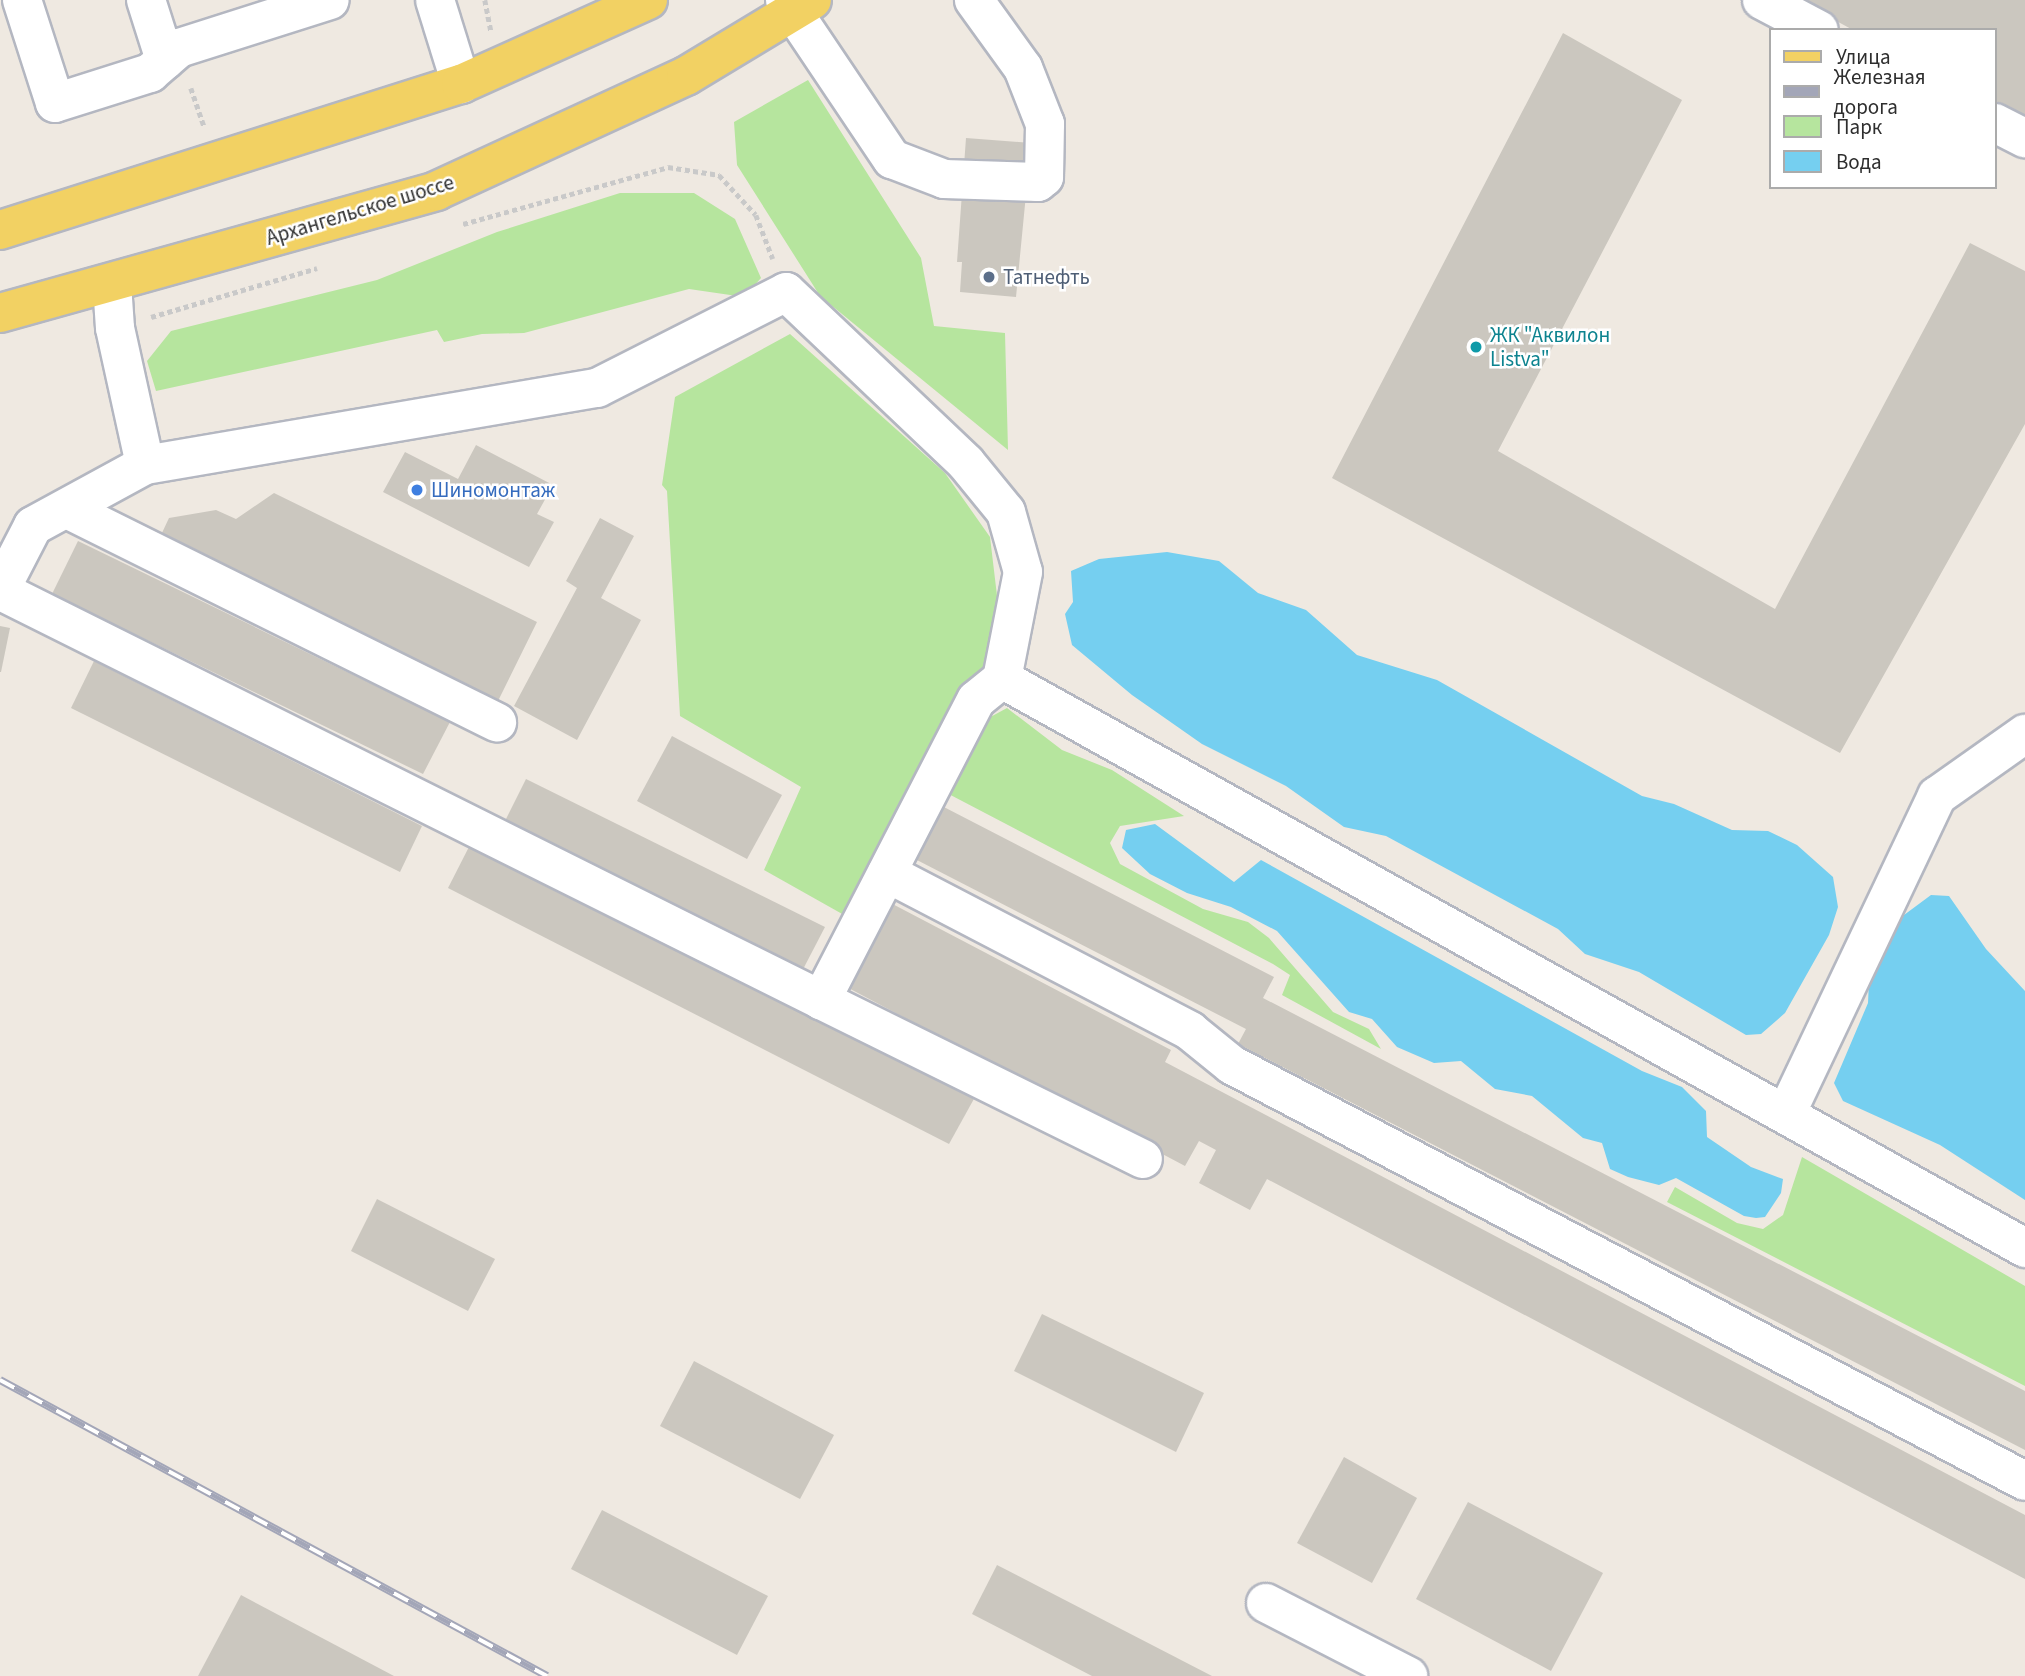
<!DOCTYPE html>
<meta charset="utf-8">
<style>
body{margin:0}
#map{position:relative;width:2025px;height:1676px;overflow:hidden;background:#efe9e1;font-family:"Source Sans 3",sans-serif}
div>[style]{position:absolute}
.green>*{inset:0;background:#b6e59e}
.water>*{inset:0;background:#75cff0}
.building>*{inset:0;background:#cbc7bf}
.path>*{height:4.5px;margin-top:-2.25px;transform-origin:0;background:repeating-linear-gradient(90deg,#c9c9c9 0 5px,transparent 0 8.5px)}
.roads{filter:drop-shadow(2px 0 #b4b7c1) drop-shadow(-2px 0 #b4b7c1) drop-shadow(0 2px #b4b7c1) drop-shadow(0 -2px #b4b7c1)}
.minor>*{height:38px;margin:-19px;padding:0 19px;transform-origin:19px;border-radius:19px;background:#fff}
.major>*{height:38px;margin:-19px;padding:0 19px;transform-origin:19px;border-radius:19px;background:#f2d163}
.rail>*{height:8px;margin-top:-4px;transform-origin:0;background:repeating-linear-gradient(90deg,#fff 0 16px,#a3a6b8 0 32px);box-sizing:border-box;border-block:2px solid #a3a6b8}
.dots>*{width:19px;height:19px;translate:-50% -50%;box-sizing:border-box;border:4px solid #fff;border-radius:50%}
span{translate:-50% -50%;white-space:nowrap;text-align:center;line-height:1.15;-webkit-text-stroke:5px #fff;paint-order:stroke}
.street-label{font-size:21px;color:#2e2e2e}
.service-label{font-size:21px;color:#4e5e75}
.left{translate:0 -50%;text-align:left}
.culture-label{font-size:21px;color:#0d838f}
.shop-label{font-size:21px;color:#366cbe}
.legend{position:absolute;left:1769px;top:28px;width:228px;height:161px;box-sizing:border-box;background:#fff;border:2px solid #ababab;margin:0;padding:9px 12px;list-style:none;font-size:21px;color:#2e2e2e}
.legend li{display:flex;align-items:center;gap:14px;height:35px}
.legend b{width:35px;border:2px solid #ababab}
</style>
<div id="map">
<div class="green">
<div style="clip-path:polygon(808px 80px,921px 258px,934px 326px,1005px 333px,1008px 450px,820px 296px,737px 165px,734px 122px)"></div>
<div style="clip-path:polygon(620px 193px,694px 193px,735px 219px,761px 278px,744px 297px,689px 289px,524px 333px,482px 334px,444px 342px,437px 330px,156px 391px,147px 361px,171px 331px,377px 280px,497px 232px)"></div>
<div style="clip-path:polygon(790px 334px,945px 473px,990px 537px,998px 604px,988px 665px,844px 915px,764px 870px,801px 787px,680px 716px,667px 491px,662px 485px,675px 397px)"></div>
<div style="clip-path:polygon(1007px 708px,1062px 750px,1112px 770px,1184px 816px,1120px 826px,1110px 843px,1120px 864px,1203px 909px,1248px 922px,1269px 938px,1333px 1012px,1369px 1029px,1381px 1049px,1282px 995px,1290px 975px,1273px 964px,941px 790px,983px 721px)"></div>
<div style="clip-path:polygon(1802px 1157px,2025px 1286px,2025px 1386px,1667px 1202px,1675px 1187px,1737px 1223px,1763px 1229px,1783px 1215px)"></div>
</div>
<div class="water">
<div style="clip-path:polygon(1167px 552px,1219px 561px,1258px 593px,1306px 610px,1357px 655px,1437px 680px,1642px 796px,1674px 804px,1732px 830px,1768px 831px,1797px 845px,1833px 877px,1838px 907px,1829px 935px,1785px 1013px,1761px 1034px,1746px 1035px,1639px 972px,1585px 954px,1558px 929px,1386px 836px,1344px 827px,1286px 786px,1202px 744px,1132px 695px,1072px 645px,1065px 614px,1073px 602px,1071px 571px,1099px 559px)"></div>
<div style="clip-path:polygon(1155px 824px,1234px 882px,1261px 860px,1642px 1071px,1682px 1087px,1706px 1111px,1707px 1137px,1751px 1167px,1783px 1179px,1781px 1193px,1765px 1217px,1756px 1218px,1744px 1216px,1676px 1178px,1659px 1185px,1628px 1177px,1610px 1169px,1602px 1143px,1583px 1138px,1532px 1096px,1495px 1089px,1461px 1061px,1434px 1063px,1397px 1047px,1372px 1019px,1349px 1012px,1277px 931px,1231px 907px,1187px 893px,1150px 874px,1122px 848px,1126px 830px)"></div>
<div style="clip-path:polygon(1931px 895px,1949px 896px,1986px 949px,2025px 991px,2025px 1200px,1940px 1145px,1843px 1101px,1834px 1083px,1868px 1003px,1869px 981px,1894px 930px,1904px 915px)"></div>
</div>
<div class="building">
<div style="clip-path:polygon(1798px 0,2025px 0,2025px 121px,1995px 105px,1995px 30px,1853px 30px)"></div>
<div style="clip-path:polygon(1563px 33px,1682px 100px,1498px 451px,1775px 609px,1970px 243px,2025px 271px,2025px 424px,1840px 753px,1332px 478px)"></div>
<div style="clip-path:polygon(966px 138px,1031px 143px,1016px 297px,960px 292px,962px 262px,957px 262px)"></div>
<div style="clip-path:polygon(476px 445px,553px 485px,537px 514px,554px 522px,529px 567px,383px 492px,405px 452px,458px 479px)"></div>
<div style="clip-path:polygon(274px 493px,537px 622px,498px 701px,161px 535px,169px 518px,216px 510px,236px 519px)"></div>
<div style="clip-path:polygon(600px 518px,634px 536px,601px 598px,641px 620px,577px 740px,514px 706px,577px 588px,566px 581px)"></div>
<div style="clip-path:polygon(78px 541px,450px 722px,423px 774px,52px 594px)"></div>
<div style="clip-path:polygon(0 626px,10px 628px,1px 672px,0 672px)"></div>
<div style="clip-path:polygon(94px 661px,422px 826px,400px 872px,71px 708px)"></div>
<div style="clip-path:polygon(672px 736px,782px 795px,747px 859px,637px 801px)"></div>
<div style="clip-path:polygon(526px 779px,825px 927px,799px 977px,501px 829px)"></div>
<div style="clip-path:polygon(940px 805px,1274px 977px,1263px 998px,2025px 1391px,2025px 1450px,1238px 1044px,1246px 1029px,913px 858px)"></div>
<div style="clip-path:polygon(472px 841px,975px 1097px,949px 1144px,448px 888px)"></div>
<div style="clip-path:polygon(883px 899px,1171px 1050px,1165px 1062px,2025px 1515px,2025px 1579px,1267px 1179px,1250px 1210px,1199px 1183px,1216px 1150px,1199px 1141px,1185px 1166px,839px 983px)"></div>
<div style="clip-path:polygon(377px 1199px,495px 1259px,468px 1311px,351px 1251px)"></div>
<div style="clip-path:polygon(1042px 1314px,1204px 1393px,1176px 1452px,1014px 1371px)"></div>
<div style="clip-path:polygon(694px 1361px,834px 1435px,800px 1499px,660px 1426px)"></div>
<div style="clip-path:polygon(1344px 1457px,1417px 1498px,1372px 1583px,1297px 1543px)"></div>
<div style="clip-path:polygon(1468px 1502px,1603px 1573px,1551px 1671px,1416px 1599px)"></div>
<div style="clip-path:polygon(602px 1510px,768px 1596px,737px 1655px,571px 1569px)"></div>
<div style="clip-path:polygon(997px 1565px,1212px 1676px,1092px 1676px,972px 1614px)"></div>
<div style="clip-path:polygon(241px 1595px,394px 1676px,198px 1676px)"></div>
</div>
<div class="path">
<div style="left:485px;top:0;width:31px;rotate:79deg"></div>
<div style="left:191px;top:88px;width:40px;rotate:71.1deg"></div>
<div style="left:463px;top:224px;width:213px;rotate:-15.5deg"></div>
<div style="left:668px;top:167px;width:52px;rotate:8.9deg"></div>
<div style="left:719px;top:175px;width:54px;rotate:47.2deg"></div>
<div style="left:756px;top:215px;width:47px;rotate:68.9deg"></div>
<div style="left:151px;top:317px;width:173px;rotate:-16.4deg"></div>
</div>
<div class="roads">
<div class="minor">
<div style="left:22px;top:0;width:108px;rotate:72.2deg"></div>
<div style="left:55px;top:103px;width:100px;rotate:-17.5deg"></div>
<div style="left:150px;top:73px;width:38px;rotate:-41deg"></div>
<div style="left:179px;top:48px;width:158px;rotate:-17.6deg"></div>
<div style="left:146px;top:0;width:63px;rotate:72.4deg"></div>
<div style="left:435px;top:0;width:88px;rotate:72.8deg"></div>
<div style="left:785px;top:0;width:192px;rotate:56.1deg"></div>
<div style="left:892px;top:159px;width:56px;rotate:21deg"></div>
<div style="left:944px;top:179px;width:94px;rotate:1.8deg"></div>
<div style="left:1038px;top:182px;width:8px;rotate:-40deg"></div>
<div style="left:1044px;top:177px;width:53px;rotate:-88.9deg"></div>
<div style="left:1045px;top:124px;width:60px;rotate:-111.4deg"></div>
<div style="left:1023px;top:68px;width:84px;rotate:-125.8deg"></div>
<div style="left:1762px;top:0;width:64px;rotate:27.8deg"></div>
<div style="left:1995px;top:123px;width:34px;rotate:27deg"></div>
<div style="left:112px;top:284px;width:44px;rotate:86.1deg"></div>
<div style="left:115px;top:328px;width:140px;rotate:77.6deg"></div>
<div style="left:145px;top:465px;width:459px;rotate:-9.7deg"></div>
<div style="left:597px;top:388px;width:212px;rotate:-26.9deg"></div>
<div style="left:786px;top:292px;width:248px;rotate:43.5deg"></div>
<div style="left:966px;top:463px;width:63px;rotate:50.8deg"></div>
<div style="left:1006px;top:512px;width:62px;rotate:74.2deg"></div>
<div style="left:1023px;top:572px;width:109px;rotate:101.1deg"></div>
<div style="left:1002px;top:679px;width:1171px;rotate:29.08deg"></div>
<div style="left:69px;top:510px;width:478px;rotate:26.4deg"></div>
<div style="left:0;top:590px;width:72px;rotate:-62.7deg"></div>
<div style="left:33px;top:526px;width:128px;rotate:-28.6deg"></div>
<div style="left:1px;top:591px;width:916px;rotate:26.51deg"></div>
<div style="left:1002px;top:679px;width:33px;rotate:141deg"></div>
<div style="left:976px;top:700px;width:338px;rotate:117.3deg"></div>
<div style="left:821px;top:1000px;width:359px;rotate:26.3deg"></div>
<div style="left:887px;top:873px;width:342px;rotate:27.5deg"></div>
<div style="left:1190px;top:1031px;width:54px;rotate:39deg"></div>
<div style="left:1232px;top:1065px;width:895px;rotate:27.68deg"></div>
<div style="left:1786px;top:1114px;width:352px;rotate:-64.6deg"></div>
<div style="left:1937px;top:796px;width:108px;rotate:-35.2deg"></div>
<div style="left:1266px;top:1603px;width:160px;rotate:27.2deg"></div>
</div>
<div class="major">
<div style="left:0;top:230px;width:484px;rotate:-17.6deg"></div>
<div style="left:461px;top:84px;width:205px;rotate:-24.2deg"></div>
<div style="left:0;top:313px;width:453px;rotate:-15.6deg"></div>
<div style="left:436px;top:191px;width:275px;rotate:-24.7deg"></div>
<div style="left:686px;top:76px;width:147px;rotate:-31.1deg"></div>
</div>
</div>
<div class="rail">
<div style="left:0;top:1380px;width:622px;rotate:28.42deg"></div>
</div>
<div class="dots">
<div style="left:989px;top:277px;background:#5c6f8a"></div>
<div style="left:1476px;top:347px;background:#0f9aa8"></div>
<div style="left:417px;top:490px;background:#3f7fe0"></div>
</div>
<div class="street-label">
<span style="left:360px;top:210px;rotate:-17deg">Архангельское шоссе</span>
</div>
<div class="service-label">
<span class="left" style="left:1003px;top:277px">Татнефть</span>
</div>
<div class="culture-label">
<span class="left" style="left:1490px;top:347px">ЖК "Аквилон<br>Listva"</span>
</div>
<div class="shop-label">
<span class="left" style="left:431px;top:490px">Шиномонтаж</span>
</div>
<ul class="legend">
<li><b style="height:9px;background:#f2d163"></b>Улица</li>
<li><b style="height:9px;background:#a3a6b8"></b>Железная дорога</li>
<li><b style="height:19px;background:#b6e59e"></b>Парк</li>
<li><b style="height:19px;background:#75cff0"></b>Вода</li>
</ul>
</div>
